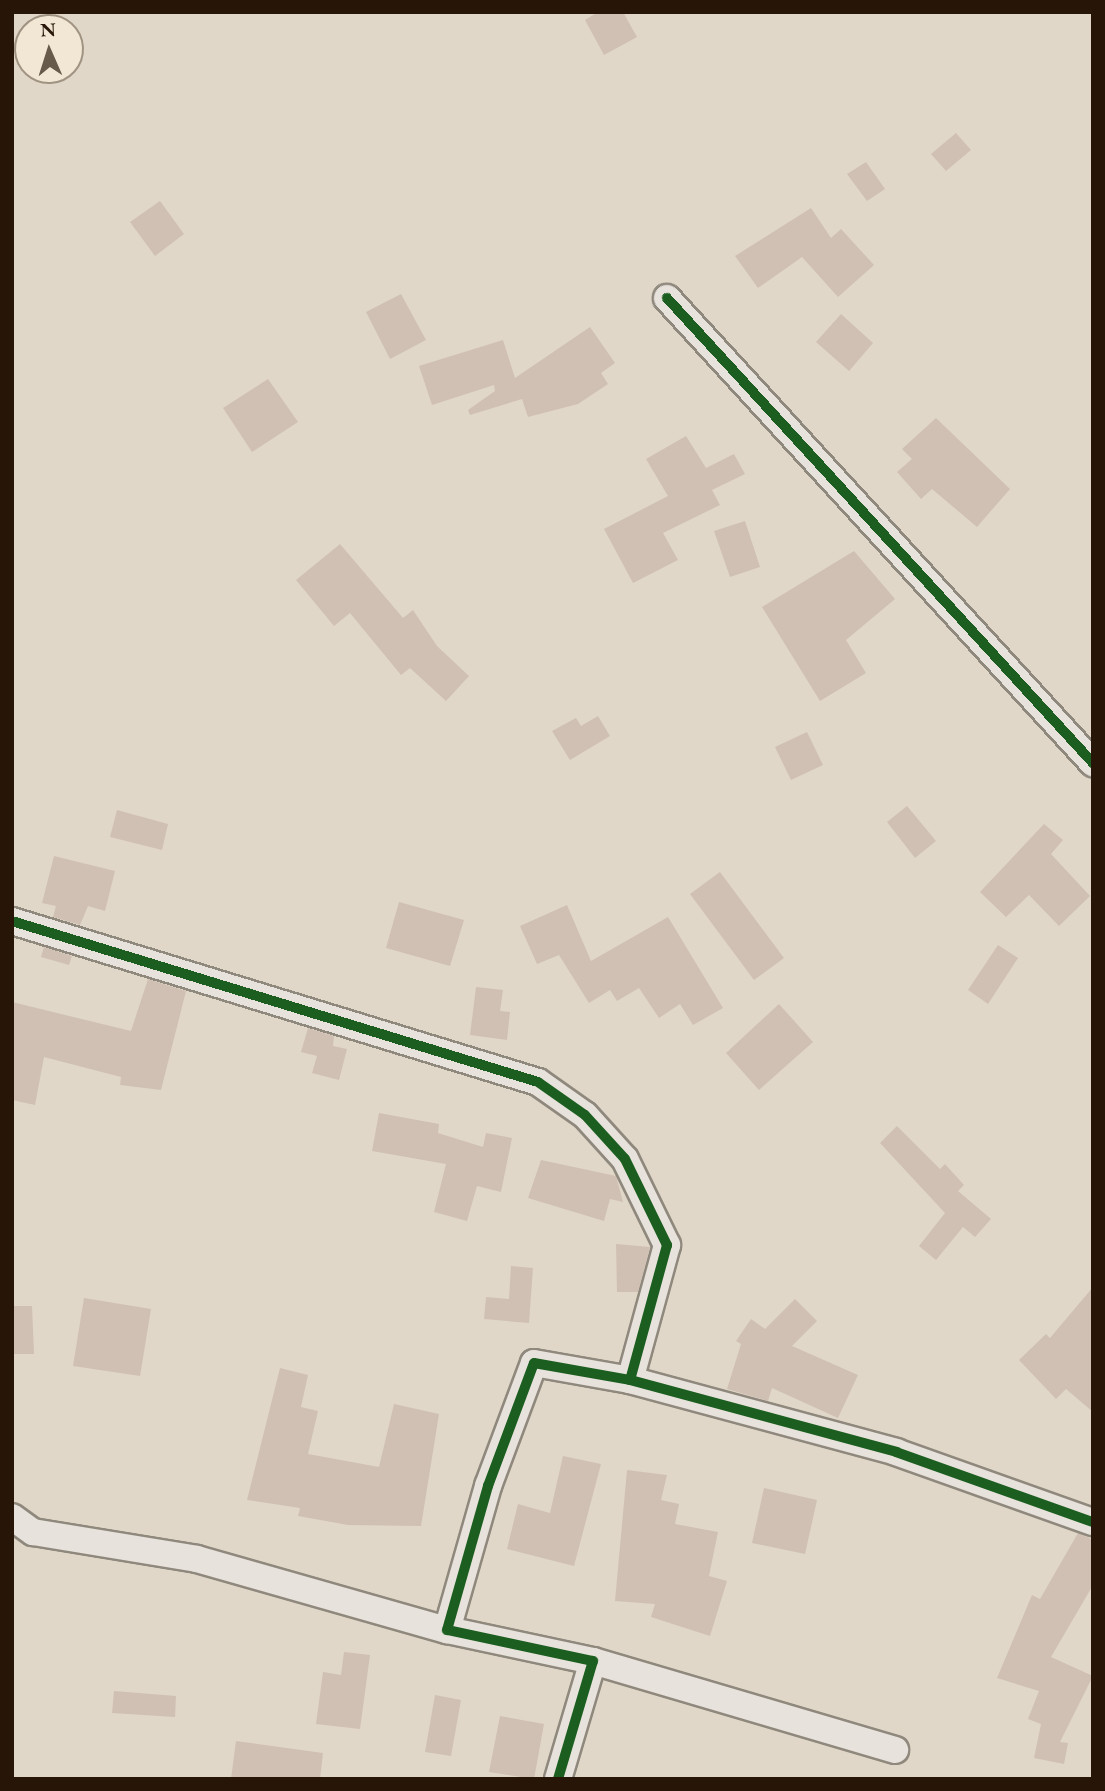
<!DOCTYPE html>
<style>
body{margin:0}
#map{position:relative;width:1105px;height:1791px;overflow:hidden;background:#e0d7c8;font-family:"EB Garamond",serif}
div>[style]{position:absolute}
.building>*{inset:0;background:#d0c0b4}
.roads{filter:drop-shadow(2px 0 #8f887d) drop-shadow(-2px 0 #8f887d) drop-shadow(0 2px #8f887d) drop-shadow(0 -2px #8f887d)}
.minor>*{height:26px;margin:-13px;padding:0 13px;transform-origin:13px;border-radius:13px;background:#e7e2db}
.cycleway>*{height:10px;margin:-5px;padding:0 5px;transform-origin:5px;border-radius:5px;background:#1b5e20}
span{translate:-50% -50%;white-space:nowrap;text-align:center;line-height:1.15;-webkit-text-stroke:5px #f2e6d4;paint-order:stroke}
.frame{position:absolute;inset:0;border:14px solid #271608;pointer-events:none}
.north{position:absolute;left:14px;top:14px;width:70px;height:70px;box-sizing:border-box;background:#f2e6d4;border:2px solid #a19382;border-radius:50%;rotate:357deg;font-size:19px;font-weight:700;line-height:28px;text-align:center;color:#271608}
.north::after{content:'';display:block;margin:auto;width:24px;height:32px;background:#685a4b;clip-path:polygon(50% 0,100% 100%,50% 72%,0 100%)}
</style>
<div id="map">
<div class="building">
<div style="clip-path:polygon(598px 12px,623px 12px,637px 37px,604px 55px,585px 20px)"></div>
<div style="clip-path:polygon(956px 133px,971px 150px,946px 171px,931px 154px)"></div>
<div style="clip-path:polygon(866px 162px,885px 189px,867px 201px,847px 174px)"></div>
<div style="clip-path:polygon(160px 201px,184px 234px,155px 256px,130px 222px)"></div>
<div style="clip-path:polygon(811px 208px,831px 238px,841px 229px,874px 265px,838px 297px,802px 257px,758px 288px,735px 256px)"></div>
<div style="clip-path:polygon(401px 294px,426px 340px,390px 359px,366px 312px)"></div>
<div style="clip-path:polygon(841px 314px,873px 343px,849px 371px,816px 342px)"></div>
<div style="clip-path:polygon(590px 327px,615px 363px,601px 373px,608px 384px,578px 404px,528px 417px,522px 399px,470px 415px,468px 410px,495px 391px,494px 385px,432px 405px,419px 366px,503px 340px,515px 378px)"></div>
<div style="clip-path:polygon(268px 379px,298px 422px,252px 452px,223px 408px)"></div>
<div style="clip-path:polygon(936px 418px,1010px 489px,977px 527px,932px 489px,921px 499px,897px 472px,912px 459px,902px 449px)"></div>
<div style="clip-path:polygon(686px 436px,706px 468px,734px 454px,745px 474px,712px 490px,720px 505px,663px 533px,678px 560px,633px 583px,604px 529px,668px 496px,646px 459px)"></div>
<div style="clip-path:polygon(745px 521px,760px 567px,730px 577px,714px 531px)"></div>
<div style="clip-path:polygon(340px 544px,403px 618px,413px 610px,437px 646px,469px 676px,446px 701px,410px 668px,401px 675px,350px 613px,334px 626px,296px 580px)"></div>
<div style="clip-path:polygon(854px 551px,895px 599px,846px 640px,866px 673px,820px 701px,762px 607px)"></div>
<div style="clip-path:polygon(598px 716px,610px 736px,570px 760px,552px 731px,576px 718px,581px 726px)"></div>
<div style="clip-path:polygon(807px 732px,823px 765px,791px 780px,775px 747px)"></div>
<div style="clip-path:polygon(907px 806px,936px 841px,915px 858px,887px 822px)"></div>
<div style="clip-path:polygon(117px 810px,168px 824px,162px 850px,110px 837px)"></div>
<div style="clip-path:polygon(1044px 824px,1063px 840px,1051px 854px,1090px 896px,1059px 926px,1029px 895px,1006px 917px,980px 892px)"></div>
<div style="clip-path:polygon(54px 856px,115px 871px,105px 911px,88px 906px,80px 925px,53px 917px,56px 906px,42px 903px)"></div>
<div style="clip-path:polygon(720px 872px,784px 958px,754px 980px,690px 894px)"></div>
<div style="clip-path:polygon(399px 902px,464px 920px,450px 966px,386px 948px)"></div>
<div style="clip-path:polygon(567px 905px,591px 961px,668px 917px,723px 1008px,693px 1025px,680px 1004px,659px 1018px,639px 988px,617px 1001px,610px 990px,589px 1003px,559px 955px,537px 964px,520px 926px)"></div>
<div style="clip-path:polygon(998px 945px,1018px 958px,988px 1004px,968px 990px)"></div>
<div style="clip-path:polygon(44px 947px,72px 956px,69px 965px,41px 957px)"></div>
<div style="clip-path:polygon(148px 979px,186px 991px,161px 1090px,120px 1085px,121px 1077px,44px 1057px,35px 1105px,12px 1100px,12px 1002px,131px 1031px)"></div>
<div style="clip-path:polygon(476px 987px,503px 990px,500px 1011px,510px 1012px,507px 1040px,470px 1035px)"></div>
<div style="clip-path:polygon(779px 1004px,813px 1042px,759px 1090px,726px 1053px)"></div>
<div style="clip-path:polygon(308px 1028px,334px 1036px,333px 1046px,347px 1049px,339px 1080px,312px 1073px,317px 1056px,301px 1052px)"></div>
<div style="clip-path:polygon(379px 1113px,439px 1124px,438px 1133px,483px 1147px,486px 1133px,512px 1138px,501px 1192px,477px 1186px,467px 1221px,434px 1212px,446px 1164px,372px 1151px)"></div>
<div style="clip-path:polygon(897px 1126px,940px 1169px,945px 1164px,964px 1185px,958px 1191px,991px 1219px,975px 1237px,963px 1227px,936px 1260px,919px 1246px,945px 1213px,880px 1143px)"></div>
<div style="clip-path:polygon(541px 1160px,616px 1176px,623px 1202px,610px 1199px,604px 1221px,528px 1198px)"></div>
<div style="clip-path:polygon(616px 1244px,650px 1247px,638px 1292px,617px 1292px)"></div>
<div style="clip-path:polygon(511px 1266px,533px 1268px,529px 1323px,484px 1319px,486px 1297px,509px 1299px)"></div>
<div style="clip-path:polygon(1093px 1287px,1093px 1412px,1066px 1389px,1056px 1399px,1019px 1360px,1046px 1334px,1050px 1338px)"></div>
<div style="clip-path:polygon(84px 1298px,151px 1309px,140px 1376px,73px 1366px)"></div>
<div style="clip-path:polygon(795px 1299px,817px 1321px,792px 1346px,858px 1375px,838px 1418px,772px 1388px,768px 1401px,727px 1389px,741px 1344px,736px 1341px,751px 1319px,765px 1329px)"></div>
<div style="clip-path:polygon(12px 1306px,32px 1306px,34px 1354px,12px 1354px)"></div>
<div style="clip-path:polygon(280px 1368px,308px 1375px,301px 1407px,318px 1411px,308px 1454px,379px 1467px,394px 1404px,439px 1414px,421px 1526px,348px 1525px,298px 1516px,300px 1508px,247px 1500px)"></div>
<div style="clip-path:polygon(563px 1456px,601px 1464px,574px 1566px,507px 1549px,518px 1504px,550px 1513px)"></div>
<div style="clip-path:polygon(627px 1470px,667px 1475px,661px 1500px,679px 1504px,675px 1524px,718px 1532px,709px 1576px,727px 1581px,710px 1636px,651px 1617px,655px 1604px,615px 1601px)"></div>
<div style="clip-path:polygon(764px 1488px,817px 1500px,805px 1554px,752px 1543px)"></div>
<div style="clip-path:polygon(1078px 1533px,1093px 1540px,1093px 1585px,1051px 1657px,1093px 1676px,1060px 1742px,1068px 1743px,1064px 1764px,1034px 1758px,1041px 1724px,1028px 1719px,1039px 1691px,997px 1678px,1032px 1595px,1040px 1599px)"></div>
<div style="clip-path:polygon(344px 1652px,370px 1655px,360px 1729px,316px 1724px,323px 1672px,341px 1675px)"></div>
<div style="clip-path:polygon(114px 1691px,176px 1696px,175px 1717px,112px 1713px)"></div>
<div style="clip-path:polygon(435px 1695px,461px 1700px,451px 1756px,425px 1752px)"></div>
<div style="clip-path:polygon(500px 1716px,544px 1724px,534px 1779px,489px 1772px)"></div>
<div style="clip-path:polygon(236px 1741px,323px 1753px,320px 1779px,231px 1779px)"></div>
</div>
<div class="roads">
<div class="minor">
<div style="left:667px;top:298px;width:631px;rotate:47.51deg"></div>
<div style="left:12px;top:921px;width:550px;rotate:17.02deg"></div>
<div style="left:538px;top:1082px;width:57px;rotate:35.1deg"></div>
<div style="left:585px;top:1115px;width:59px;rotate:47.7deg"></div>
<div style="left:625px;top:1159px;width:96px;rotate:64deg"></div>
<div style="left:667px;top:1245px;width:140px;rotate:105.3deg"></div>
<div style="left:12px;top:1517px;width:26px;rotate:36deg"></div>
<div style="left:33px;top:1532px;width:166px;rotate:9.3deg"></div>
<div style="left:197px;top:1559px;width:260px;rotate:15.9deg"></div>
<div style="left:593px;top:1661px;width:315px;rotate:16.4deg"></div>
<div style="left:558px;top:1779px;width:123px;rotate:-73.5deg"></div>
<div style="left:593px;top:1661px;width:149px;rotate:-168deg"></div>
<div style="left:447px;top:1630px;width:150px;rotate:-74.1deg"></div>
<div style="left:488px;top:1486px;width:131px;rotate:-69.5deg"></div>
<div style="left:534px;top:1363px;width:97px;rotate:10deg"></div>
<div style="left:630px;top:1380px;width:276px;rotate:15.1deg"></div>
<div style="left:896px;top:1452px;width:209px;rotate:19.6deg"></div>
</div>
</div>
<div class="cycleway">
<div style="left:667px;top:298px;width:631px;rotate:47.51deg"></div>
<div style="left:12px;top:921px;width:550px;rotate:17.02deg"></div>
<div style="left:538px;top:1082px;width:57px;rotate:35.1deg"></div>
<div style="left:585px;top:1115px;width:59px;rotate:47.7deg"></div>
<div style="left:625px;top:1159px;width:96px;rotate:64deg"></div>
<div style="left:667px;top:1245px;width:140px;rotate:105.3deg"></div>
<div style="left:558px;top:1779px;width:123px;rotate:-73.5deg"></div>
<div style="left:593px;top:1661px;width:149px;rotate:-168deg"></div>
<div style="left:447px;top:1630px;width:150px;rotate:-74.1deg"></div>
<div style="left:488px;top:1486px;width:131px;rotate:-69.5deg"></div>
<div style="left:534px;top:1363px;width:97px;rotate:10deg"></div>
<div style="left:630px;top:1380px;width:276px;rotate:15.1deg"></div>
<div style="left:896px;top:1452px;width:209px;rotate:19.6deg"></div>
</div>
<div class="frame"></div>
<div class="north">N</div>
</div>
